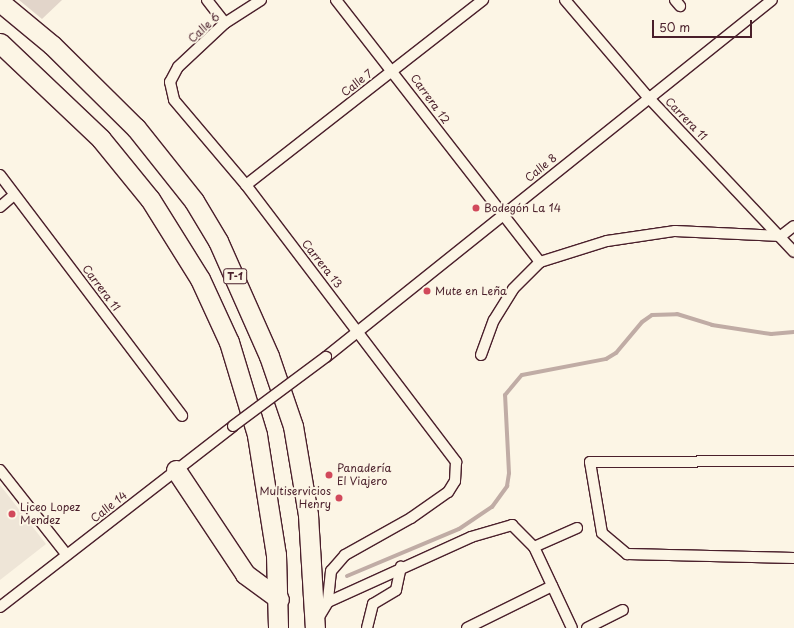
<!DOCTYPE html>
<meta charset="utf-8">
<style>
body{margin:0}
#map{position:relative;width:794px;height:628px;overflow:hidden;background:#fcf5e5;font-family:"Playpen Sans",sans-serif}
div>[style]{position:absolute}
.built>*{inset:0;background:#eee5d7}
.green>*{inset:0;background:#e2d5ca}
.stream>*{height:4px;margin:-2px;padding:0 2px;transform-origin:2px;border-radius:2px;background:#c0aca5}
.roads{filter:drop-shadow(1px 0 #4a1f2b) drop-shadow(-1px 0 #4a1f2b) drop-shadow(0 1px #4a1f2b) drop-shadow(0 -1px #4a1f2b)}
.minor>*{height:10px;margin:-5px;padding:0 5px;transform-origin:5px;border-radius:5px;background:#fcf5e5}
.motorway>*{height:19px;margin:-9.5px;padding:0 9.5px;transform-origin:9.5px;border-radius:9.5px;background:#fcf5e5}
.bridges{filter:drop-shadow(1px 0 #4a1f2b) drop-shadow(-1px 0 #4a1f2b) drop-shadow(0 1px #4a1f2b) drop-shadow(0 -1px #4a1f2b)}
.minor-bridge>*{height:10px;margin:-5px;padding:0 5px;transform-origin:5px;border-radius:5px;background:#fcf5e5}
.dots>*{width:11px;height:11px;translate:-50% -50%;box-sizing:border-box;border:2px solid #fcf5e5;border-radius:50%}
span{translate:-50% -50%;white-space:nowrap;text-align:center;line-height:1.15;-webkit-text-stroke:4px #fcf5e5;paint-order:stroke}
.shield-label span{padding:1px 3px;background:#fcf5e5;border:1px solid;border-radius:3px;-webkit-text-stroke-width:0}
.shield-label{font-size:10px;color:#4a1f2b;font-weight:700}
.street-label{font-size:11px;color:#4a1f2b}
.poi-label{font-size:11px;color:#4a1f2b}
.left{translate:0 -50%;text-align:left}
.right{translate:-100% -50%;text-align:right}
.scale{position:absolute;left:652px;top:20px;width:100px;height:18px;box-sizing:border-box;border:2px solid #4a1f2b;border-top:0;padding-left:5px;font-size:12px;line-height:14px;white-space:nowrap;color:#4a1f2b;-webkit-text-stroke:3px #fcf5e5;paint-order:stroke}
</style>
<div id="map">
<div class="built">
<div style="clip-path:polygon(0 485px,46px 544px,0 580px)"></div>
</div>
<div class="green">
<div style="clip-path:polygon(19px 0,62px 0,42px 19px)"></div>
</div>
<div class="stream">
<div style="left:347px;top:576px;width:121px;rotate:-22.8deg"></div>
<div style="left:459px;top:529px;width:40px;rotate:-34deg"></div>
<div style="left:492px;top:507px;width:26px;rotate:-54deg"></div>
<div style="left:507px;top:486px;width:13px;rotate:-81deg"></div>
<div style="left:509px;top:473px;width:78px;rotate:-92.9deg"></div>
<div style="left:505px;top:395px;width:26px;rotate:-50deg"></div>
<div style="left:522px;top:375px;width:86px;rotate:-10.8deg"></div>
<div style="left:606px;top:359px;width:12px;rotate:-31deg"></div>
<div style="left:616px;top:353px;width:40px;rotate:-50deg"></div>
<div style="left:642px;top:322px;width:12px;rotate:-35deg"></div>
<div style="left:652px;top:315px;width:25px;rotate:-2deg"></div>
<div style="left:677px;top:314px;width:37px;rotate:17deg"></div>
<div style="left:712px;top:325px;width:60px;rotate:8.7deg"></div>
<div style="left:771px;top:334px;width:23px;rotate:-5deg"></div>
</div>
<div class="roads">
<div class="minor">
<div style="left:207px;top:0;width:29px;rotate:52deg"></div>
<div style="left:261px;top:0;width:43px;rotate:147.4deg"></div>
<div style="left:225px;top:23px;width:64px;rotate:136.9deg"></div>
<div style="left:178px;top:67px;width:17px;rotate:118deg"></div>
<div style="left:170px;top:82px;width:18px;rotate:77deg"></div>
<div style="left:174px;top:100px;width:111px;rotate:49.7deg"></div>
<div style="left:246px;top:185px;width:348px;rotate:52.8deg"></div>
<div style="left:456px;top:462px;width:19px;rotate:93deg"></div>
<div style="left:455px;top:481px;width:13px;rotate:122deg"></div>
<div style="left:448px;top:492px;width:45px;rotate:144.9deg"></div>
<div style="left:411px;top:518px;width:76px;rotate:150.7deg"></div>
<div style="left:345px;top:555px;width:21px;rotate:131deg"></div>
<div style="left:331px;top:571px;width:31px;rotate:96deg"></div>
<div style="left:328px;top:602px;width:21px;rotate:121deg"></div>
<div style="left:336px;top:0;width:332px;rotate:52.1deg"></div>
<div style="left:565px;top:0;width:126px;rotate:49.5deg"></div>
<div style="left:647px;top:96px;width:214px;rotate:46.7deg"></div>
<div style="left:675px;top:0;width:8px;rotate:50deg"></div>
<div style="left:0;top:175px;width:302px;rotate:52.9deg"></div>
<div style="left:246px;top:185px;width:301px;rotate:-38deg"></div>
<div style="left:0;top:207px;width:18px;rotate:-41deg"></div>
<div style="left:481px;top:355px;width:37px;rotate:-70deg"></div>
<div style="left:494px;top:320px;width:36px;rotate:-58deg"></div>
<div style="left:513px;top:289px;width:38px;rotate:-45deg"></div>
<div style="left:540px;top:262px;width:70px;rotate:-17.4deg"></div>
<div style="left:607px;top:241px;width:69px;rotate:-8.4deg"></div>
<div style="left:675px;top:231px;width:106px;rotate:2.7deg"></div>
<div style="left:781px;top:236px;width:16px;rotate:-38deg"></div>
<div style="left:326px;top:357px;width:571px;rotate:-38.68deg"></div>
<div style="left:794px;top:461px;width:204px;rotate:179.7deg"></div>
<div style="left:590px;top:462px;width:72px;rotate:80.4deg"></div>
<div style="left:602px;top:533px;width:33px;rotate:40deg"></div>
<div style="left:627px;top:554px;width:167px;rotate:1.4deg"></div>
<div style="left:0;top:470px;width:108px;rotate:51.8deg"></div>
<div style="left:534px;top:547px;width:47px;rotate:-23.8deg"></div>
<div style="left:328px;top:602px;width:157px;rotate:-24.4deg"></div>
<div style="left:471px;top:537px;width:43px;rotate:-16.3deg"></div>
<div style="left:512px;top:525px;width:31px;rotate:45deg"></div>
<div style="left:534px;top:547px;width:89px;rotate:64.9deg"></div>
<div style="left:0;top:607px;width:295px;rotate:-37.8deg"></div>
<div style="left:367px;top:628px;width:25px;rotate:-76deg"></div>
<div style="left:373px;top:604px;width:27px;rotate:-31deg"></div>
<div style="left:396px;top:590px;width:24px;rotate:-78deg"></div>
<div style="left:467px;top:628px;width:95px;rotate:-26.3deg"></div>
<div style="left:587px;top:628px;width:40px;rotate:-26.6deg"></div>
</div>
<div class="motorway">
<div style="left:0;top:2px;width:67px;rotate:39.6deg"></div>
<div style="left:52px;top:45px;width:118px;rotate:44.7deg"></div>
<div style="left:136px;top:128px;width:93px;rotate:51.5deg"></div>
<div style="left:194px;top:201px;width:47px;rotate:59deg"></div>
<div style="left:218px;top:241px;width:126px;rotate:66.1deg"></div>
<div style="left:269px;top:356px;width:74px;rotate:71.1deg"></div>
<div style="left:293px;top:426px;width:90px;rotate:80.4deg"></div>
<div style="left:308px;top:515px;width:113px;rotate:86.5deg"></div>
<div style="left:0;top:43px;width:139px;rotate:43.5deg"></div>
<div style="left:101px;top:139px;width:77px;rotate:50.8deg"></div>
<div style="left:150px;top:199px;width:94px;rotate:58deg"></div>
<div style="left:200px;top:279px;width:69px;rotate:65.3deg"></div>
<div style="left:229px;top:342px;width:97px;rotate:73.2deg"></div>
<div style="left:257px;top:435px;width:121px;rotate:81deg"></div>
<div style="left:276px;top:555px;width:73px;rotate:88.4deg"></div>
<div style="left:176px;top:470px;width:125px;rotate:56.4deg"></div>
<div style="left:245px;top:574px;width:42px;rotate:36.3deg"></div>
</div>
</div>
<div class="bridges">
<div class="minor-bridge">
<div style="left:233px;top:426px;width:116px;rotate:-36.6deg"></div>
</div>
</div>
<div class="dots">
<div style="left:476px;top:208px;background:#d1495b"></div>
<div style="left:427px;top:291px;background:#d1495b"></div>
<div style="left:329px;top:475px;background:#d1495b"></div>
<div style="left:339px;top:498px;background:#d1495b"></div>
<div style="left:12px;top:514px;background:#d1495b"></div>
</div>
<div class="shield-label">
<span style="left:235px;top:276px">T-1</span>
</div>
<div class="street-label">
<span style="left:204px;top:28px;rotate:-42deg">Calle 6</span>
<span style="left:357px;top:83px;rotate:-38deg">Calle 7</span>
<span style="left:430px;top:99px;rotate:54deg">Carrera 12</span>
<span style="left:686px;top:119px;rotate:46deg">Carrera 11</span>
<span style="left:541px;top:168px;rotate:-39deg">Calle 8</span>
<span style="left:322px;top:264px;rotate:52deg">Carrera 13</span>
<span style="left:101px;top:288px;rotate:53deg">Carrera 11</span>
<span style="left:109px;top:507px;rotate:-38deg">Calle 14</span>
</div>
<div class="poi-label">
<span class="left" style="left:484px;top:208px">Bodegón La 14</span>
<span class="left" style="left:435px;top:291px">Mute en Leña</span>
<span class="left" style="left:337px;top:475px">Panadería<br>El Viajero</span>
<span class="right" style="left:331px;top:498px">Multiservicios<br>Henry</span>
<span class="left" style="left:20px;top:514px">Liceo Lopez<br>Mendez</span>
</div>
<div class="scale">50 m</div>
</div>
